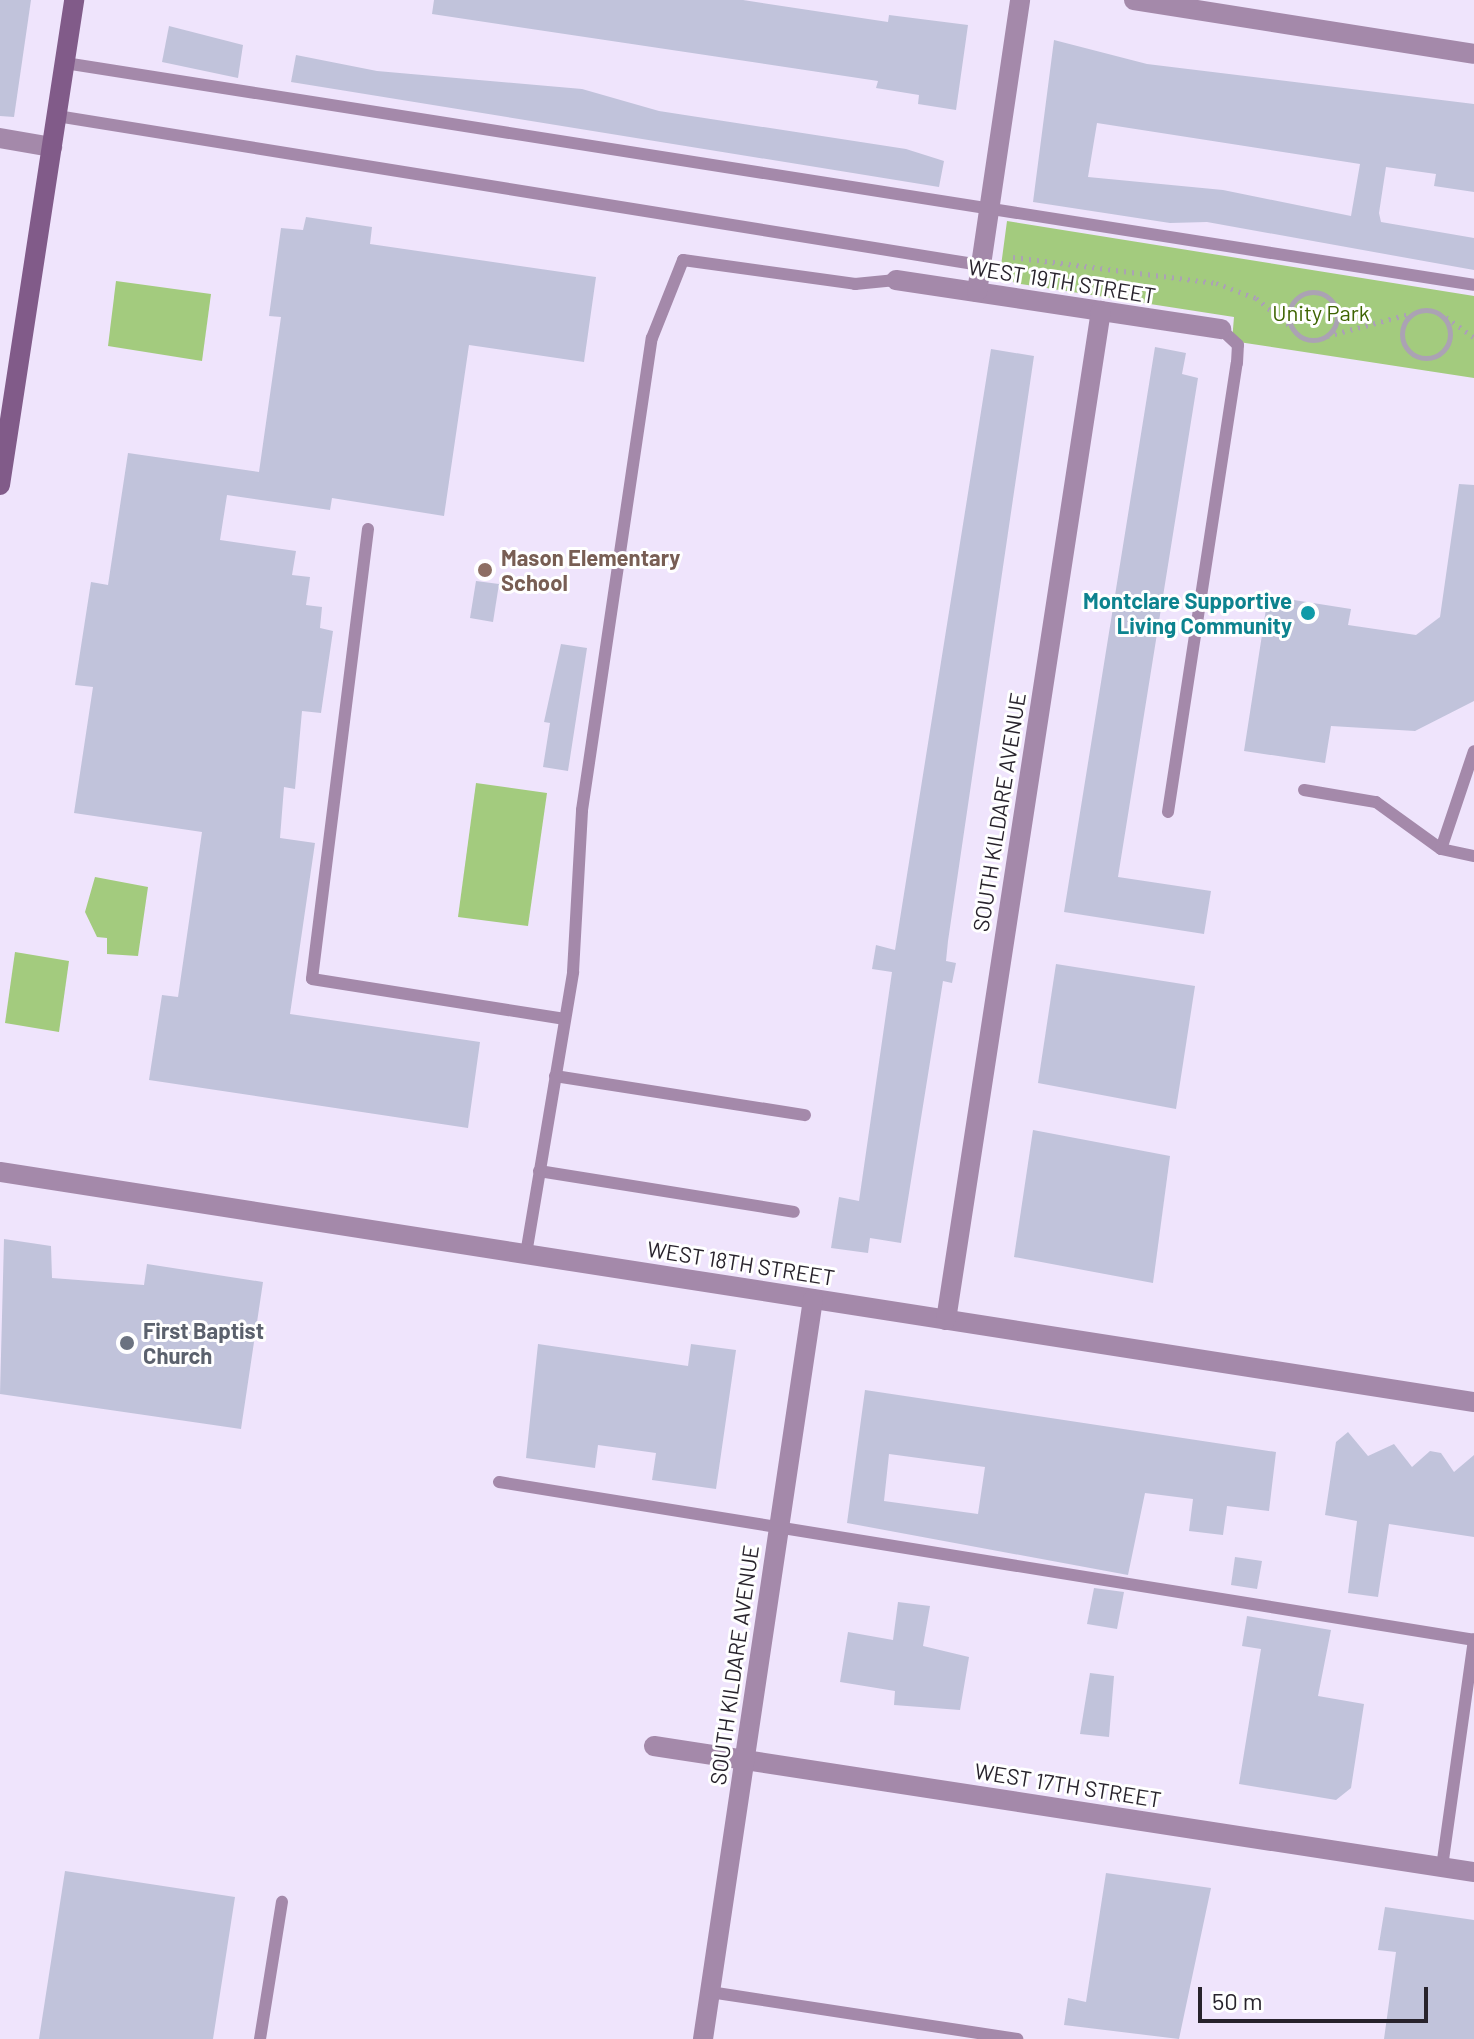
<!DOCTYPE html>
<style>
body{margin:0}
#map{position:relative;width:1474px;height:2039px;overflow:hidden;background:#efe4fc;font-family:Barlow,sans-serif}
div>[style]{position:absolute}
.green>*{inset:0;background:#a3cb7e}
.building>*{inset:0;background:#c1c3db}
.path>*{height:5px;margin-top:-2.5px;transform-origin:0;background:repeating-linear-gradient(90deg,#aba2b4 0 2px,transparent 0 8px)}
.path>.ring{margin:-2.5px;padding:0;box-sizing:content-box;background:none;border:5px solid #aba2b4;border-radius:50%}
.lane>*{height:12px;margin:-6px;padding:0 6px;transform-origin:6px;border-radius:6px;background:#a489aa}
.street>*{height:20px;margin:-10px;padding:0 10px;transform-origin:10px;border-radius:10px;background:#a489aa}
.secondary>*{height:20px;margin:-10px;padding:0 10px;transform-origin:10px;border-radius:10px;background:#815b89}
.dots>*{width:22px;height:22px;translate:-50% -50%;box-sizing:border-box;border:4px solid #fff;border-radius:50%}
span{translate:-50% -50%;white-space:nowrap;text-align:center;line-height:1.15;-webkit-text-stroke:6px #fff;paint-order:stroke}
.street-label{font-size:22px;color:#28232c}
.park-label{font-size:22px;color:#3e6402}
.education-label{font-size:22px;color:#785e54;font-weight:700}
.left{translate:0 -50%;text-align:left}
.culture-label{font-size:22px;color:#0d838f;font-weight:700}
.right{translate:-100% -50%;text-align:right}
.worship-label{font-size:22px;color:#5b616d;font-weight:700}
.scale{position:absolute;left:1198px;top:1987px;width:230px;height:36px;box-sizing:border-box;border:4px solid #28232c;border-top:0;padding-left:10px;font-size:24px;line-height:28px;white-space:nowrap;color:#28232c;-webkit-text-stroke:6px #fff;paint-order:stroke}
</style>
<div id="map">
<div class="green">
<div style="clip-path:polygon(1007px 221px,1474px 296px,1474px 378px,1232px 341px,1234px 317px,1014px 283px,1001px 266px)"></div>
<div style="clip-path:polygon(116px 281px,211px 294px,202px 361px,108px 346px)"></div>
<div style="clip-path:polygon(476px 783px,547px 793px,528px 926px,458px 917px)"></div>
<div style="clip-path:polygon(95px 877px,148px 887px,138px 956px,107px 954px,107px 938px,97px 937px,85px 912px)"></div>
<div style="clip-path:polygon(15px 952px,69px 961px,59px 1032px,5px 1023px)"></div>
</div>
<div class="building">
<div style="clip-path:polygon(0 0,31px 0,14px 117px,0 116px)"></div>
<div style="clip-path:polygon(434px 0,743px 0,888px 22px,889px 15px,968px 25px,956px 110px,918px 104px,919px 95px,876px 88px,878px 81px,432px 14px)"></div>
<div style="clip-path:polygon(169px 26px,243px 45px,238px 78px,162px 62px)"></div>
<div style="clip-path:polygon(evenodd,1054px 40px,1147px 64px,1474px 104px,1474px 192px,1434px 186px,1436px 174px,1386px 167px,1379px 213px,1381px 222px,1474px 238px,1474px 270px,1207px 222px,1170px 223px,1033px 202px,1054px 40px,1097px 123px,1360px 164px,1351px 216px,1223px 190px,1088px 177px,1097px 123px)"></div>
<div style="clip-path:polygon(296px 55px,377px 71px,582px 89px,659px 111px,906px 149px,944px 161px,939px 187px,291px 82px)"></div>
<div style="clip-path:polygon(306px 217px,372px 227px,370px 244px,596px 277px,584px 362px,469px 345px,444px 516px,332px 498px,330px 510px,227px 495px,220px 540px,296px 551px,292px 575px,310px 577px,306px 605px,322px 607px,320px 628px,333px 631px,321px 713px,302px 711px,295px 789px,284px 787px,280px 838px,315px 843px,290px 1014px,480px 1042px,468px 1128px,149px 1080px,162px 995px,178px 997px,202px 832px,74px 813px,93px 687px,75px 685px,91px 582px,108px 585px,128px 453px,259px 472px,281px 317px,269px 316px,281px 228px,303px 230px)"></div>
<div style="clip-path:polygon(1155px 347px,1186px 353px,1182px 374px,1198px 378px,1118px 877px,1211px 891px,1204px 934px,1064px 912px)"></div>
<div style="clip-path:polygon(991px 349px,1034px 356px,948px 941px,946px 961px,956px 963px,952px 983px,943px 981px,901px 1243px,870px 1238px,868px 1253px,831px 1248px,839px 1197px,859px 1201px,892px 972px,872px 969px,876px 945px,895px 950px)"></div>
<div style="clip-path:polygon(1459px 484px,1474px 485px,1474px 701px,1415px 731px,1331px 726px,1325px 763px,1244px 751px,1268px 596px,1351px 609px,1348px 625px,1416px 635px,1440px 617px)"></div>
<div style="clip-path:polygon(476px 581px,499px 584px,493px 622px,470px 618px)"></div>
<div style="clip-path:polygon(561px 644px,587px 648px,568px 771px,543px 767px,550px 723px,544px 722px)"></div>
<div style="clip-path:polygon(1056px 964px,1195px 986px,1176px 1109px,1038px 1083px)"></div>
<div style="clip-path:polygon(1033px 1130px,1170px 1156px,1153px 1283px,1014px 1257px)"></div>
<div style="clip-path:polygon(4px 1239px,51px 1246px,52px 1278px,144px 1285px,147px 1264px,263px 1282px,241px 1429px,0 1394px)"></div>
<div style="clip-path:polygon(538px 1344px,688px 1366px,691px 1344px,736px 1350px,716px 1489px,652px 1480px,656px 1453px,598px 1445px,595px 1468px,526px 1458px)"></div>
<div style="clip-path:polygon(evenodd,865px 1390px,1276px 1452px,1269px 1511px,1227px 1506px,1223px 1535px,1189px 1531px,1193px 1499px,1145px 1493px,1128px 1575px,847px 1523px,865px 1390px,889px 1454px,985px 1467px,978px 1514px,884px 1501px,889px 1454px)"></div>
<div style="clip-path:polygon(1348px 1432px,1368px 1456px,1394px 1444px,1412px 1467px,1430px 1451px,1441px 1453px,1454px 1472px,1474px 1455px,1474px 1537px,1389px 1524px,1378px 1597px,1348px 1593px,1357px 1521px,1325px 1515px,1336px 1442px)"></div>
<div style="clip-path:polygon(1235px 1557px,1262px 1561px,1257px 1589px,1231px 1585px)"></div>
<div style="clip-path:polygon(1094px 1588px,1124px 1592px,1117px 1629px,1087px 1624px)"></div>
<div style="clip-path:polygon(898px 1602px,930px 1606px,923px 1646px,969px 1657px,960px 1710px,894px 1705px,895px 1691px,840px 1682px,848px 1632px,893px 1640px)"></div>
<div style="clip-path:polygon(1247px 1616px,1331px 1630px,1318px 1696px,1364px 1704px,1351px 1788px,1336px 1800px,1239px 1784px,1261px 1649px,1242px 1646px)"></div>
<div style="clip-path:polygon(1090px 1673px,1114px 1676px,1109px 1737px,1080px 1734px)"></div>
<div style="clip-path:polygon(65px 1871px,235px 1897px,213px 2039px,39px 2039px)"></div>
<div style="clip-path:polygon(1106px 1873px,1211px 1888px,1179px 2039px,1064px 2025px,1068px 1998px,1086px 2002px)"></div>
<div style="clip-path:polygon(1385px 1907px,1474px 1920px,1474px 2039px,1384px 2039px,1396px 1952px,1378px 1950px)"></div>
</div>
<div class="path">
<div style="left:1013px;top:257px;width:205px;rotate:7.3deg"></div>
<div style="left:1216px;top:283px;width:43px;rotate:20.6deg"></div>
<div style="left:1256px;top:298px;width:45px;rotate:39.6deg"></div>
<div class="ring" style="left:1289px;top:292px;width:43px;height:43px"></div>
<div class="ring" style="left:1402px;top:310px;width:43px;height:43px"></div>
<div style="left:1446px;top:317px;width:34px;rotate:36deg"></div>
<div style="left:1327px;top:336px;width:85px;rotate:-15deg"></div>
</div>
<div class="lane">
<div style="left:65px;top:63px;width:1426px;rotate:8.95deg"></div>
<div style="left:57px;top:116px;width:935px;rotate:9.17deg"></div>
<div style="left:368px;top:529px;width:453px;rotate:97.1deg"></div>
<div style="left:312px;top:979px;width:256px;rotate:9deg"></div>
<div style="left:1304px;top:790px;width:73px;rotate:9.5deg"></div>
<div style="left:1376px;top:802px;width:80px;rotate:35.9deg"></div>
<div style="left:1441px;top:849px;width:34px;rotate:12deg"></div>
<div style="left:1168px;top:812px;width:454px;rotate:-81.3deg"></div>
<div style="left:1237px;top:363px;width:18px;rotate:-87deg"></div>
<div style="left:1238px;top:345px;width:23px;rotate:-137deg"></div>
<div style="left:1441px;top:849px;width:103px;rotate:-71.4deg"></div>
<div style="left:555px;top:1076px;width:253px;rotate:8.9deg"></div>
<div style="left:539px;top:1171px;width:258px;rotate:9.1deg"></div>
<div style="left:526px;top:1254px;width:286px;rotate:-80.5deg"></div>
<div style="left:573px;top:972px;width:162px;rotate:-86.8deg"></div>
<div style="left:582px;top:810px;width:477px;rotate:-81.6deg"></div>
<div style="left:652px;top:338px;width:84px;rotate:-68.3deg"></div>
<div style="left:683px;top:260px;width:174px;rotate:7.9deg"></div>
<div style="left:855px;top:284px;width:41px;rotate:-5.6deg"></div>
<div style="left:499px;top:1482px;width:988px;rotate:9.2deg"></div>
<div style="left:1442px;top:1867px;width:230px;rotate:-82deg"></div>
<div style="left:710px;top:1992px;width:311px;rotate:8.7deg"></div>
<div style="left:260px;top:2039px;width:139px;rotate:-80.9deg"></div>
</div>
<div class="street">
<div style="left:1134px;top:0;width:344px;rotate:9deg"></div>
<div style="left:0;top:138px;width:53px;rotate:9.8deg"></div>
<div style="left:896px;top:280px;width:329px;rotate:8.6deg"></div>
<div style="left:977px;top:292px;width:295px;rotate:-81.6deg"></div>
<div style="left:0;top:1172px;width:1492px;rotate:8.87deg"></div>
<div style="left:946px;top:1320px;width:1021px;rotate:-81.27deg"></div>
<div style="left:654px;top:1746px;width:830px;rotate:8.74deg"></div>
<div style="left:703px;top:2039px;width:748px;rotate:-81.54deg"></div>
</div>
<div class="secondary">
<div style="left:0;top:485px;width:491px;rotate:-81.3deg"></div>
</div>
<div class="dots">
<div style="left:485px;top:570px;background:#8d6e63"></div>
<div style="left:1308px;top:613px;background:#0f9aa8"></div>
<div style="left:127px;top:1343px;background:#6b7280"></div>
</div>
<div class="street-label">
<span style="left:1062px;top:281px;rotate:9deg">WEST 19TH STREET</span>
<span style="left:999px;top:812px;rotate:-81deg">SOUTH KILDARE AVENUE</span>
<span style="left:741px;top:1263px;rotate:9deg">WEST 18TH STREET</span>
<span style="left:734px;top:1665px;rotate:-82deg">SOUTH KILDARE AVENUE</span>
<span style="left:1068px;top:1785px;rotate:9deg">WEST 17TH STREET</span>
</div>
<div class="park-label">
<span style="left:1321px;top:313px">Unity Park</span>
</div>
<div class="education-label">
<span class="left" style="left:501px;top:570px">Mason Elementary<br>School</span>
</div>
<div class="culture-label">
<span class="right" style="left:1292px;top:613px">Montclare Supportive<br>Living Community</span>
</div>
<div class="worship-label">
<span class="left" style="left:143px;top:1343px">First Baptist<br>Church</span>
</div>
<div class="scale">50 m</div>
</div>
